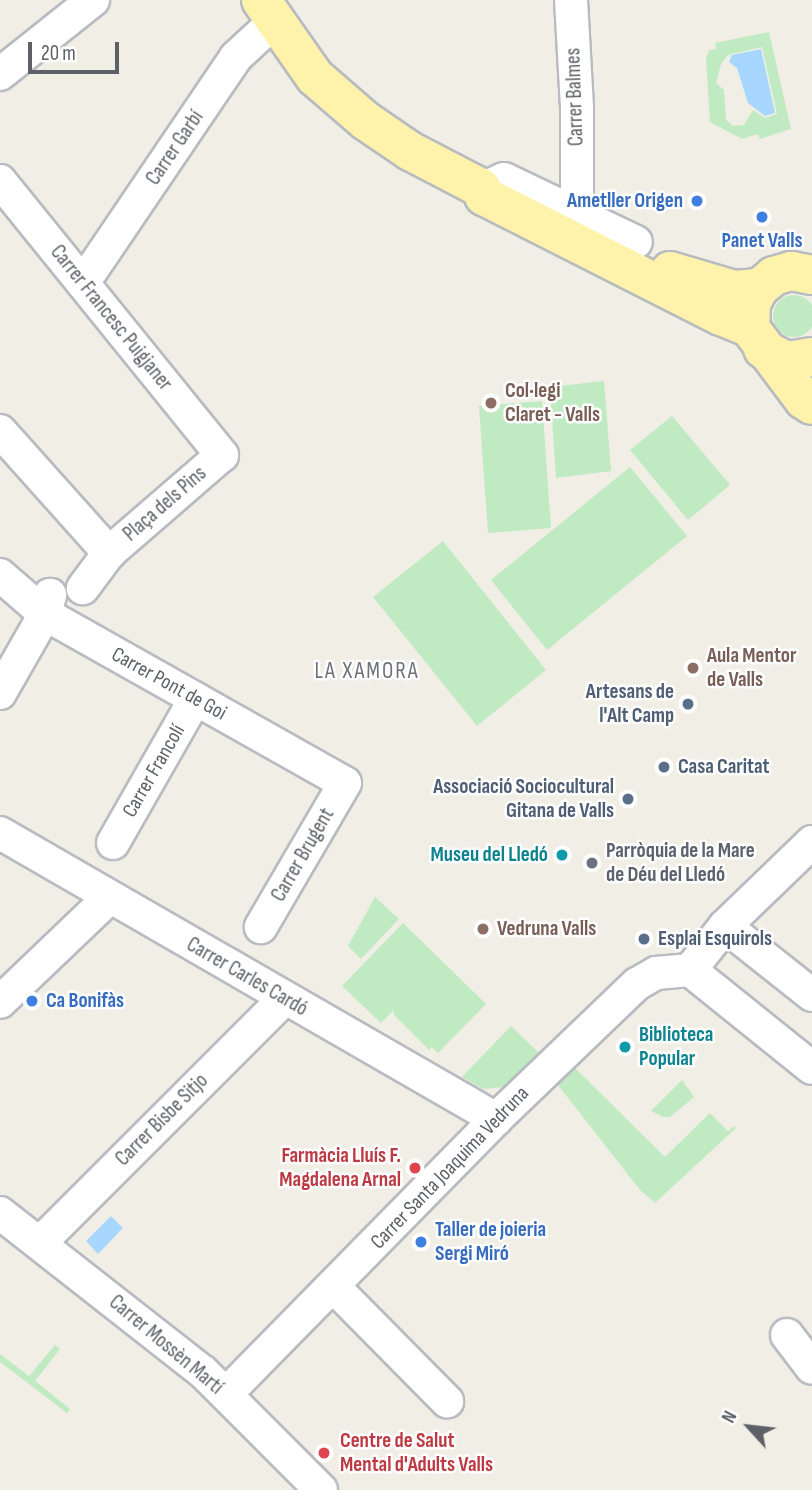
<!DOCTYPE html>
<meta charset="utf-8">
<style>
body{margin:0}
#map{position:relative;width:812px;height:1490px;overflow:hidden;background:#f1eee6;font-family:"Sofia Sans Condensed",sans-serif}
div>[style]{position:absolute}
.green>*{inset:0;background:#c0eac1}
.round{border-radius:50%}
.water>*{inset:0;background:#a7d7ff}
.roads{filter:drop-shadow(2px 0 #b8bbc0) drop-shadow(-2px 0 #b8bbc0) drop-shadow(0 2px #b8bbc0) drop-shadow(0 -2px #b8bbc0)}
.minor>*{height:32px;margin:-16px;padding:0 16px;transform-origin:16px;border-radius:16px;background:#fff}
.major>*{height:38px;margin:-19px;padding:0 19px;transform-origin:19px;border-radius:19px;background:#fff3ac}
.dots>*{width:19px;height:19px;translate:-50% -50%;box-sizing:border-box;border:4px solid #fff;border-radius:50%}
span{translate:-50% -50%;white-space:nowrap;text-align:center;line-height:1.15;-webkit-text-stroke:5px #fff;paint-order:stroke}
.street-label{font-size:21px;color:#5d6167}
.shop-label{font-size:21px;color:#366cbe;font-weight:700}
.right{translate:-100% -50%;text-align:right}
.left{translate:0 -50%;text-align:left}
.education-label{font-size:21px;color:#785e54;font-weight:700}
.service-label{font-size:21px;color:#4e5e75;font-weight:700}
.worship-label{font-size:21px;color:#5b616d;font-weight:700}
.culture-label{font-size:21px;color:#0d838f;font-weight:700}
.health-label{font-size:21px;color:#be3a42;font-weight:700}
.neighbourhood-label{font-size:23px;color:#6e7379;letter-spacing:2px}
.north{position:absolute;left:714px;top:1392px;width:70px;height:70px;-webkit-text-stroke:5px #fff;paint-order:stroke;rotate:297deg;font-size:19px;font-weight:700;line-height:28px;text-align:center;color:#5d6167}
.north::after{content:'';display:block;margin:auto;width:24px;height:32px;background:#5d6167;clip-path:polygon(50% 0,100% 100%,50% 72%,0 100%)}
.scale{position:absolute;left:28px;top:42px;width:91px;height:32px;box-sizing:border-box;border:4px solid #5d6167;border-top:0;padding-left:9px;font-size:21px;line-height:24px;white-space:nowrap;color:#5d6167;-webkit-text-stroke:5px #fff;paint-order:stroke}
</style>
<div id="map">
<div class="green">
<div style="clip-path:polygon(evenodd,769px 32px,791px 129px,760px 139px,758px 134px,742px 139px,710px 122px,706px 60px,709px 50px,716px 49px,715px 43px,769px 32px,762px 47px,777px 114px,765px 118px,753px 110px,744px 125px,733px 126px,726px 120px,724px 90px,716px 83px,721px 64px,728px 55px,762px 47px)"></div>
<div class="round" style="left:773px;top:295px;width:42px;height:42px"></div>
<div style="clip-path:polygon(604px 381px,611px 471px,556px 478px,550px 387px)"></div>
<div style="clip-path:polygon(542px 401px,551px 528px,488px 533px,479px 406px)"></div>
<div style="clip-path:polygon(672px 416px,730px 485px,688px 520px,630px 450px)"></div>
<div style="clip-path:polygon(630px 467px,687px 536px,547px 650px,491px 580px)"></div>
<div style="clip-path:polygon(443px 541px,546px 670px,477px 726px,373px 597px)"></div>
<div style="clip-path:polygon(375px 897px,399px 919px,361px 959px,348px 946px)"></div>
<div style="clip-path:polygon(403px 923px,486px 1004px,438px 1053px,432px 1047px,429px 1050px,394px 1015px,394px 1010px,381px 1023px,342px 986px)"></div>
<div style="clip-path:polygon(511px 1026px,540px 1054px,503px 1087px,483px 1089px,462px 1077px)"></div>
<div style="clip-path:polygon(572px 1065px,665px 1157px,710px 1113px,728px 1131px,734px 1126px,736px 1128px,655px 1203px,640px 1190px,554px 1080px)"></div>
<div style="clip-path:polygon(682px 1080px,694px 1097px,670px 1117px,663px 1117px,651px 1111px)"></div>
<div style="clip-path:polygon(55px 1345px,60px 1349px,35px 1381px,70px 1409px,67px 1413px,0 1362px,0 1354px,29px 1376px)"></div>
</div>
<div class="water">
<div style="clip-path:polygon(761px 49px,775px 113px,765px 116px,748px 103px,737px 68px,729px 62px,732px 55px)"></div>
<div style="clip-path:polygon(111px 1216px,123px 1228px,98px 1254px,86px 1241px)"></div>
</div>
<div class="roads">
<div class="minor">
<div style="left:571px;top:0;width:107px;rotate:86.8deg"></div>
<div style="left:577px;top:107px;width:87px;rotate:90deg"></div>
<div style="left:0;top:74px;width:119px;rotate:-38.5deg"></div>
<div style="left:0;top:181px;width:353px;rotate:51deg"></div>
<div style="left:222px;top:455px;width:150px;rotate:139.1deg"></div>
<div style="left:109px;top:553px;width:44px;rotate:126.6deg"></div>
<div style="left:491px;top:185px;width:14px;rotate:-25deg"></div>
<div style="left:504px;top:179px;width:146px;rotate:25.5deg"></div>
<div style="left:83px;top:283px;width:273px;rotate:-55.9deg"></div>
<div style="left:236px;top:57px;width:53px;rotate:-42.7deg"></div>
<div style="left:0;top:431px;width:164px;rotate:48.2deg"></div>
<div style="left:0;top:575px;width:60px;rotate:40.9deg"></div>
<div style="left:45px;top:614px;width:344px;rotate:29.4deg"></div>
<div style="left:345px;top:783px;width:167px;rotate:120.3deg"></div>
<div style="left:0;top:693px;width:91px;rotate:-60.3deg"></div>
<div style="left:45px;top:614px;width:20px;rotate:-75deg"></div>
<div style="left:0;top:833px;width:573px;rotate:29.97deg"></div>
<div style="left:113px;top:843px;width:166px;rotate:-60.3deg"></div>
<div style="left:725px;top:926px;width:111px;rotate:38.4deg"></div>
<div style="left:690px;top:970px;width:56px;rotate:-51.5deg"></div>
<div style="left:725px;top:926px;width:121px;rotate:-44deg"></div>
<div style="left:690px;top:970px;width:156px;rotate:38.8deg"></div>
<div style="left:0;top:1002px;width:151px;rotate:-43.7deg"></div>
<div style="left:0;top:1213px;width:258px;rotate:38.1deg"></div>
<div style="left:203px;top:1372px;width:167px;rotate:45deg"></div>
<div style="left:40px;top:1243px;width:346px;rotate:-45deg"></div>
<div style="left:334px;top:1287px;width:161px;rotate:45.3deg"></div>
<div style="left:787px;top:1335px;width:41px;rotate:52.9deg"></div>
<div style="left:226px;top:1394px;width:385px;rotate:-45.5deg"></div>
<div style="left:496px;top:1119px;width:195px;rotate:-43.8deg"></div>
<div style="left:637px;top:984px;width:22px;rotate:-30deg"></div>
<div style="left:656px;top:973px;width:34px;rotate:-5deg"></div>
</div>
<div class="major">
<div style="left:261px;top:0;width:94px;rotate:55deg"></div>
<div style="left:315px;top:77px;width:67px;rotate:40.8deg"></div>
<div style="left:366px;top:121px;width:53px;rotate:34.3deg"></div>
<div style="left:410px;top:151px;width:80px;rotate:27.5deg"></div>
<div style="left:481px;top:188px;width:9px;rotate:69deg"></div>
<div style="left:484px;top:196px;width:266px;rotate:26.9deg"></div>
<div style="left:721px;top:316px;width:31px;rotate:22deg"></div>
<div style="left:670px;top:271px;width:67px;rotate:16.5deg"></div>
<div style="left:734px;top:290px;width:25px;rotate:-5deg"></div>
<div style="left:812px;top:275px;width:21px;rotate:-169deg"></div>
<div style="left:791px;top:271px;width:18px;rotate:164deg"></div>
<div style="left:774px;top:276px;width:19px;rotate:141deg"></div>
<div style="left:759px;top:288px;width:18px;rotate:117deg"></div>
<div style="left:751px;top:304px;width:24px;rotate:92deg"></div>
<div style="left:750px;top:328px;width:90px;rotate:53.1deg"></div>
<div style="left:804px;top:400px;width:9px;rotate:32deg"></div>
<div style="left:763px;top:349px;width:27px;rotate:27deg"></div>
<div style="left:787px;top:361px;width:25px;rotate:-9deg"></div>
</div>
</div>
<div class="dots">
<div style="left:697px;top:201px;background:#3f7fe0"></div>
<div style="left:762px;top:217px;background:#3f7fe0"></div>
<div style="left:491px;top:403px;background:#8d6e63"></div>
<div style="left:693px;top:668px;background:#8d6e63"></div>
<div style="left:688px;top:704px;background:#5c6f8a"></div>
<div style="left:664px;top:767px;background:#5c6f8a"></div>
<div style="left:628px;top:799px;background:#5c6f8a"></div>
<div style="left:562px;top:855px;background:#0f9aa8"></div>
<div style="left:592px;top:863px;background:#6b7280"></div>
<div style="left:483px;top:929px;background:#8d6e63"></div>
<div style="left:644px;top:939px;background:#5c6f8a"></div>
<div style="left:32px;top:1001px;background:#3f7fe0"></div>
<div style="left:625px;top:1047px;background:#0f9aa8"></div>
<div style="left:415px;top:1168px;background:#e0444e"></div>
<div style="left:421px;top:1242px;background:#3f7fe0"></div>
<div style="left:324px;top:1453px;background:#e0444e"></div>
</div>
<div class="street-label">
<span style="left:575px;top:97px;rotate:-92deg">Carrer Balmes</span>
<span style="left:175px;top:148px;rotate:-56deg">Carrer Garbí</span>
<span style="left:111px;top:318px;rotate:51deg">Carrer Francesc Puigjaner</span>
<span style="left:165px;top:504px;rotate:-41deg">Plaça dels Pins</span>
<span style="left:169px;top:684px;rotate:29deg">Carrer Pont de Goi</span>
<span style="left:154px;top:771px;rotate:-60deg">Carrer Francolí</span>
<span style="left:303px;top:855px;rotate:-60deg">Carrer Brugent</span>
<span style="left:247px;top:977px;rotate:30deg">Carrer Carles Cardó</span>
<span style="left:162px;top:1120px;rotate:-45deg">Carrer Bisbe Sitjo</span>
<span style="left:450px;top:1168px;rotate:-46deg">Carrer Santa Joaquima Vedruna</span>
<span style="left:166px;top:1345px;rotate:40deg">Carrer Mossèn Martí</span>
</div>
<div class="shop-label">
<span class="right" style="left:683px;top:201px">Ametller Origen</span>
<span style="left:762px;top:241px">Panet Valls</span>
<span class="left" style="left:46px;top:1001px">Ca Bonifàs</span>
<span class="left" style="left:435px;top:1242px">Taller de joieria<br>Sergi Miró</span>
</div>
<div class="education-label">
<span class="left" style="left:505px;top:403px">Col·legi<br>Claret - Valls</span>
<span class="left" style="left:707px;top:668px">Aula Mentor<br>de Valls</span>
<span class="left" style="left:497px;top:929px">Vedruna Valls</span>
</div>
<div class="service-label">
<span class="right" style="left:674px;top:704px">Artesans de<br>l'Alt Camp</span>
<span class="left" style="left:678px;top:767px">Casa Caritat</span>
<span class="right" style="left:614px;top:799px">Associació Sociocultural<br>Gitana de Valls</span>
<span class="left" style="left:658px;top:939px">Esplai Esquirols</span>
</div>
<div class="worship-label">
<span class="left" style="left:606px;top:863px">Parròquia de la Mare<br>de Déu del Lledó</span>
</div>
<div class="culture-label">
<span class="right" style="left:548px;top:855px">Museu del Lledó</span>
<span class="left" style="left:639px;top:1047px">Biblioteca<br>Popular</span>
</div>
<div class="health-label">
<span class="right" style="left:401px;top:1168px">Farmàcia Lluís F.<br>Magdalena Arnal</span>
<span class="left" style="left:340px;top:1453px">Centre de Salut<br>Mental d'Adults Valls</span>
</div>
<div class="neighbourhood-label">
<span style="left:367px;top:671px">LA XAMORA</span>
</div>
<div class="north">N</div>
<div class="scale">20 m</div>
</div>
